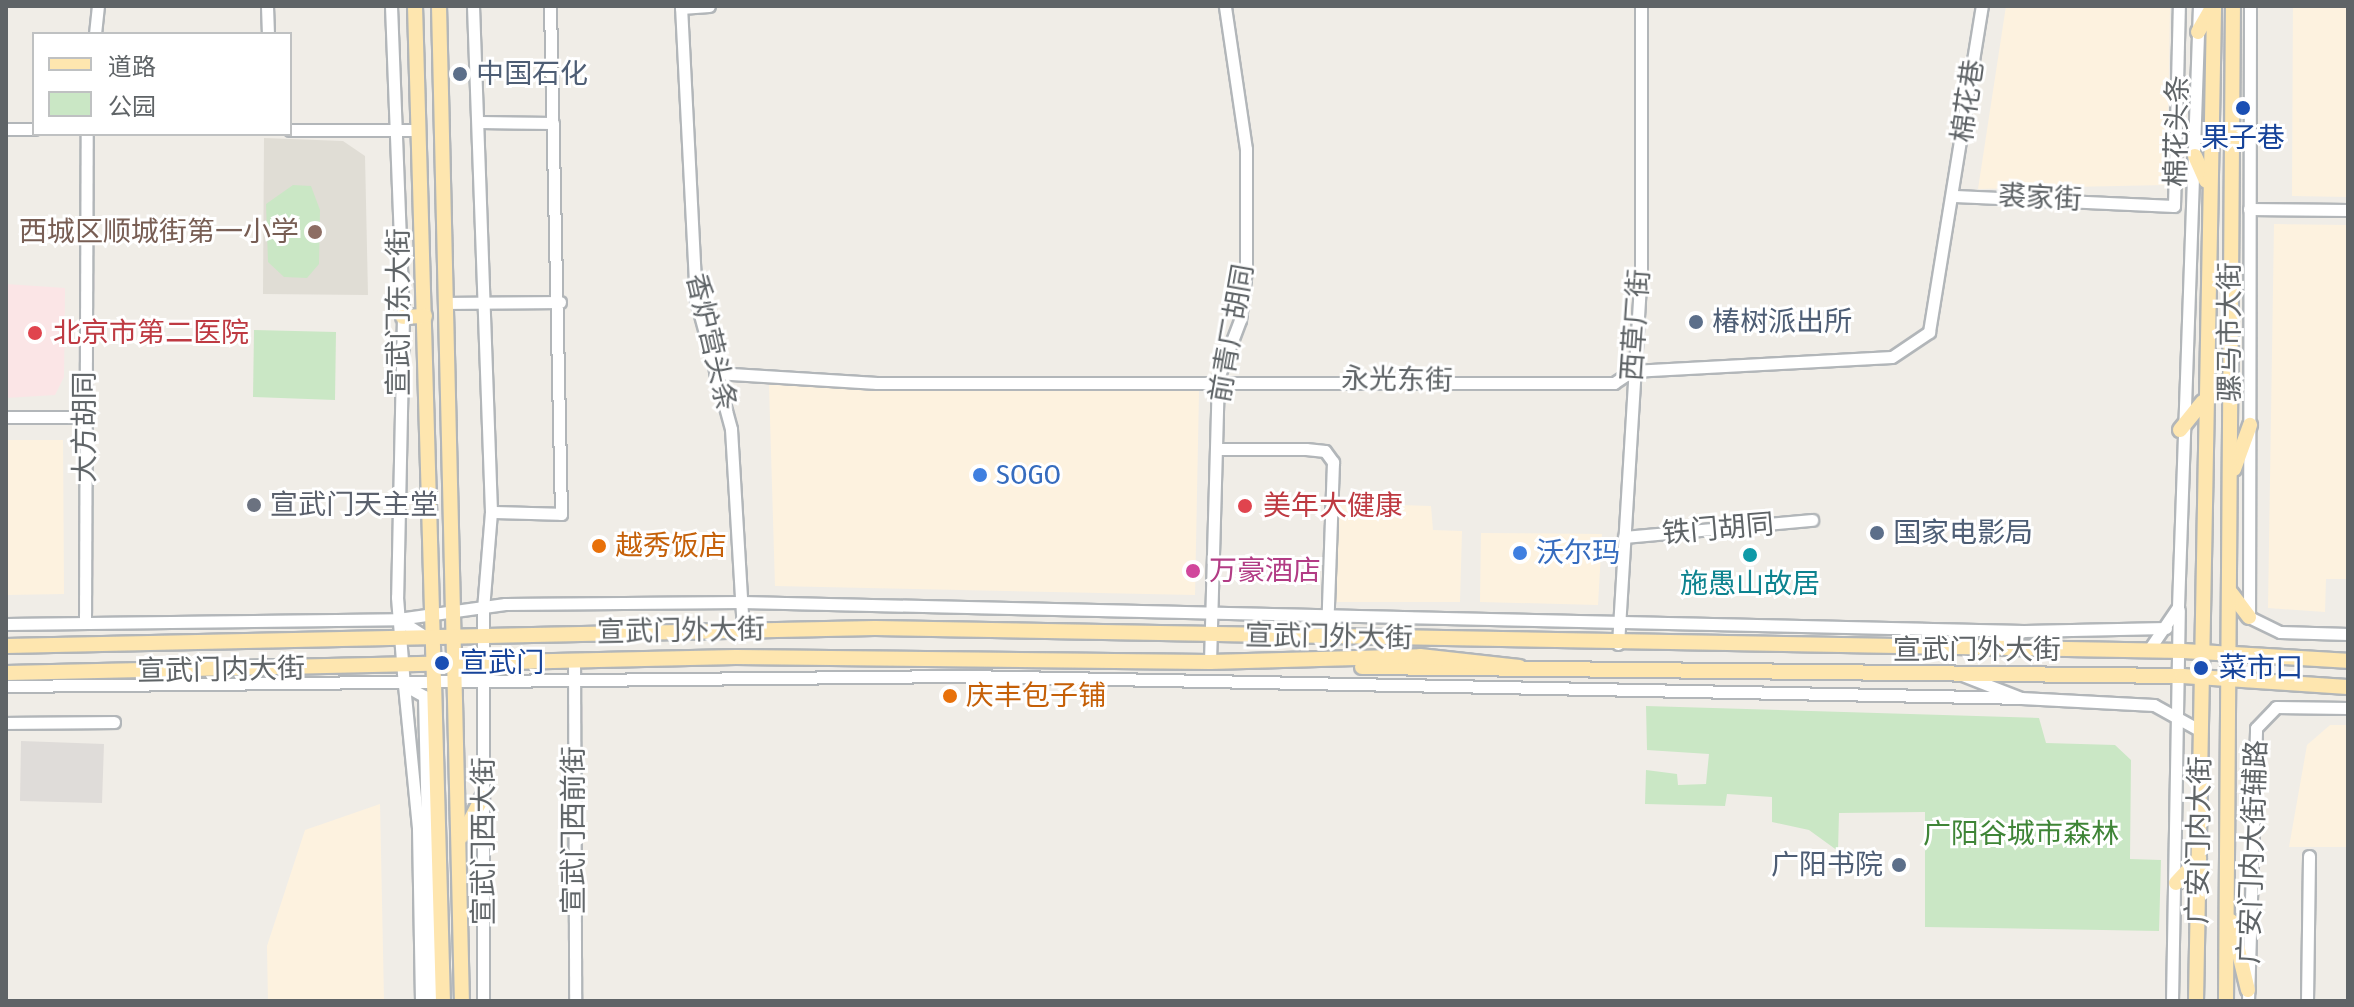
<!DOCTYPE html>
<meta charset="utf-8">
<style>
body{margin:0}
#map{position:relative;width:2354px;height:1007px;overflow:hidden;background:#f0ede7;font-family:"Fira Sans Condensed","Noto Sans SC",sans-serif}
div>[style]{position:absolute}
.commercial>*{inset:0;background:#fdf2df}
.industrial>*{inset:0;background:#dfdcd9}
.education>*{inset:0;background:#e0ddd5}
.medical>*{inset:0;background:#fbe5e6}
.green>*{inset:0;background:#cae7c5}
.roads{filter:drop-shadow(2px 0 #b2b6b9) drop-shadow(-2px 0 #b2b6b9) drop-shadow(0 2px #b2b6b9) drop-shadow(0 -2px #b2b6b9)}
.minor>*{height:11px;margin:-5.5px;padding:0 5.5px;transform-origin:5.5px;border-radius:5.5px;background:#fff}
.major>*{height:14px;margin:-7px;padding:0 7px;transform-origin:7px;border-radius:7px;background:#fee6af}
.dots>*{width:22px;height:22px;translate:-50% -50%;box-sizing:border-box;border:4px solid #fff;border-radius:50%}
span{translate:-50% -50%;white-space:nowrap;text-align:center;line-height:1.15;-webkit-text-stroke:6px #fff;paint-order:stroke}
.service-label{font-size:28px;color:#4e5e75}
.left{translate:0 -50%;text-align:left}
.right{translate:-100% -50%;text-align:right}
.street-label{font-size:28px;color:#5f6467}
.transit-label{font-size:28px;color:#164399}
.education-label{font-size:28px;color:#785e54}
.health-label{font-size:28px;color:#be3a42}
.shop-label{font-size:28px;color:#366cbe}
.worship-label{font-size:28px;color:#5b616d}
.food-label{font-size:28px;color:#c56008}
.hotel-label{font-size:28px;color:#b23c85}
.culture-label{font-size:28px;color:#0d838f}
.park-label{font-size:28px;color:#3f8537}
.frame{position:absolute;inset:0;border:8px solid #5f6467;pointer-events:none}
.legend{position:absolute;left:32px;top:32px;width:260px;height:104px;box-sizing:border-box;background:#fff;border:2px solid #bfc1c2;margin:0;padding:10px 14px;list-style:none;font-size:24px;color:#5f6467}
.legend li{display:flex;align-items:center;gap:16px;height:40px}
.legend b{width:40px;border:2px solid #bfc1c2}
</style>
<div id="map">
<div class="commercial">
<div style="clip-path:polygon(2006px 6px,2170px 6px,2167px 185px,1978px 189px)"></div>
<div style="clip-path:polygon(2293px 6px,2348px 6px,2348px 197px,2292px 196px)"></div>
<div style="clip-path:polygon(2274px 224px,2348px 225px,2348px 579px,2326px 579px,2325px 612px,2268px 608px)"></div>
<div style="clip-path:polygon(769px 384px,1199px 391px,1195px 595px,775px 586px)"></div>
<div style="clip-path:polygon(6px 440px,63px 440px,64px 594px,6px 595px)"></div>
<div style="clip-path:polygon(1339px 503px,1431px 506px,1433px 530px,1462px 531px,1460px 602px,1336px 602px)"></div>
<div style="clip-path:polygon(1481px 533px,1602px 534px,1598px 605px,1480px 602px)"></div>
<div style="clip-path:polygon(2330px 725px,2348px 725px,2348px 847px,2289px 847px,2307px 745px)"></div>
<div style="clip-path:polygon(380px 804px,384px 1001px,268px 1001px,267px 946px,305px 830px)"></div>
</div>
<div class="industrial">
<div style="clip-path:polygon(21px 741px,104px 744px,102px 803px,20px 801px)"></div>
</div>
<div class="education">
<div style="clip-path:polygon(264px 138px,343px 141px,365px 156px,368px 295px,263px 294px)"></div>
</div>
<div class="medical">
<div style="clip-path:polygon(6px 284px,65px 288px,64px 377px,55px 395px,6px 398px)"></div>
</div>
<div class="green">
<div style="clip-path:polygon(293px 185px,311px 186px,320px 210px,319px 264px,307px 278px,284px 277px,268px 262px,266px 204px)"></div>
<div style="clip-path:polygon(254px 330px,336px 332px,335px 400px,253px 397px)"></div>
<div style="clip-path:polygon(1646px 706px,2039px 718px,2046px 743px,2115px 745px,2131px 760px,2130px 859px,2161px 860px,2159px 931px,1925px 927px,1925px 812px,1839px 813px,1838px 851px,1809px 830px,1772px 822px,1772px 797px,1727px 794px,1725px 806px,1645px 804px,1646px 770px,1677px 774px,1678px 785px,1706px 784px,1709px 754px,1647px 750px)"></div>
</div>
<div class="roads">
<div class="minor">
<div style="left:267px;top:6px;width:28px;rotate:88deg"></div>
<div style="left:391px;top:6px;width:311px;rotate:87.8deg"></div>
<div style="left:403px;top:317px;width:280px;rotate:91.2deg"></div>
<div style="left:397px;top:597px;width:88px;rotate:85.5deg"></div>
<div style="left:404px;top:685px;width:23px;rotate:29deg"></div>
<div style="left:473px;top:6px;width:506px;rotate:87.96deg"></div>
<div style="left:491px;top:512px;width:97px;rotate:94.7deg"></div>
<div style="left:483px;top:609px;width:392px;rotate:90deg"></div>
<div style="left:681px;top:6px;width:294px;rotate:87.1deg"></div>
<div style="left:696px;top:300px;width:134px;rotate:74.8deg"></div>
<div style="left:731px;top:429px;width:201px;rotate:86.6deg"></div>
<div style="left:2250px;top:6px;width:611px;rotate:90.09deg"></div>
<div style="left:2249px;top:617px;width:34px;rotate:26deg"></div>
<div style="left:2280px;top:632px;width:68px;rotate:1.7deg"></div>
<div style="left:681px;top:8px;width:28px;rotate:-4deg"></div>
<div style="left:95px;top:34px;width:28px;rotate:-84deg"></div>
<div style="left:480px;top:122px;width:73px;rotate:0.8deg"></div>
<div style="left:6px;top:129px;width:28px"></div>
<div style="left:290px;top:130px;width:129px"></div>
<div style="left:1955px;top:196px;width:219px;rotate:2.6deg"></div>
<div style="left:2174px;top:206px;width:200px;rotate:-88.6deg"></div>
<div style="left:2249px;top:209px;width:99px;rotate:0.6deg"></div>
<div style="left:446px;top:303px;width:114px;rotate:-0.5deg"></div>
<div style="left:715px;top:373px;width:162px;rotate:3.5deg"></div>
<div style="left:877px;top:383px;width:737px"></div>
<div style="left:1614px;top:383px;width:22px;rotate:-34deg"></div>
<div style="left:1632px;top:371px;width:260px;rotate:-3.1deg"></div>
<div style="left:1892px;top:357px;width:45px;rotate:-34deg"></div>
<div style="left:1929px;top:332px;width:330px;rotate:-80.8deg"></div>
<div style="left:6px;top:417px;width:79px"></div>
<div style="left:1216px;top:449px;width:90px"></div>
<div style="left:1306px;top:449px;width:19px;rotate:6deg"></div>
<div style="left:1325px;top:451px;width:14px;rotate:54deg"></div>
<div style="left:1333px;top:462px;width:175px;rotate:92deg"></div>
<div style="left:491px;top:512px;width:70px;rotate:1.6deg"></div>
<div style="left:561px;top:514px;width:508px;rotate:-91.24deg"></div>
<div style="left:1624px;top:537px;width:189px;rotate:-5.2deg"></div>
<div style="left:398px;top:619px;width:108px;rotate:-8deg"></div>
<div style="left:505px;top:604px;width:237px;rotate:-0.5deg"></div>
<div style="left:742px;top:602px;width:1282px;rotate:1.3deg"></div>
<div style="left:85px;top:623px;width:489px;rotate:-89.8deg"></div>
<div style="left:6px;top:624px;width:392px;rotate:-0.7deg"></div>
<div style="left:398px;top:619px;width:33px;rotate:33deg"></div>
<div style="left:1618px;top:644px;width:373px;rotate:-86.5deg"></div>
<div style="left:1641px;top:272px;width:266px;rotate:-90deg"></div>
<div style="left:1986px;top:645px;width:40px;rotate:-20.2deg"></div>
<div style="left:2024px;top:631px;width:142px;rotate:-1.2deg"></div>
<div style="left:2148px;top:651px;width:53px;rotate:-55.7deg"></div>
<div style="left:2178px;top:607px;width:601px;rotate:-88deg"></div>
<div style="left:574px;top:659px;width:342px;rotate:89.8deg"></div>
<div style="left:1210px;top:662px;width:284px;rotate:-88.4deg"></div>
<div style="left:1218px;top:378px;width:62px;rotate:-69.2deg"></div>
<div style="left:1240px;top:320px;width:50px;rotate:-83.2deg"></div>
<div style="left:1246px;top:270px;width:121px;rotate:-90deg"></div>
<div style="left:1246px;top:149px;width:145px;rotate:-98.4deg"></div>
<div style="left:1962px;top:675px;width:63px;rotate:21.3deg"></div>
<div style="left:2021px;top:698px;width:133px;rotate:3deg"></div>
<div style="left:2154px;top:705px;width:54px;rotate:29deg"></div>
<div style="left:404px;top:685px;width:145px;rotate:84.4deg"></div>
<div style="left:418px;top:829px;width:172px;rotate:89deg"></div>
<div style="left:6px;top:686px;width:960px;rotate:-0.6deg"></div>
<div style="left:966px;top:676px;width:1055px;rotate:1.19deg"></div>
<div style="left:424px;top:696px;width:305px;rotate:88.7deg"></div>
<div style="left:6px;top:723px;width:108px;rotate:-0.5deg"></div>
<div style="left:2172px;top:1001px;width:391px;rotate:-89deg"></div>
<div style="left:2248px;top:1001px;width:273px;rotate:-88.3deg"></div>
<div style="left:2256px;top:728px;width:29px;rotate:-46deg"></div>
<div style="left:2276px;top:707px;width:72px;rotate:0.8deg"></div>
<div style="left:2307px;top:1001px;width:145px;rotate:-89.2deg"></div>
</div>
<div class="major">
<div style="left:415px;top:6px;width:995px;rotate:88.39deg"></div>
<div style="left:439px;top:6px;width:995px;rotate:88.68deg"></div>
<div style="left:2198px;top:32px;width:30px;rotate:-60deg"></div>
<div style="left:2195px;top:156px;width:27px;rotate:66deg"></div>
<div style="left:403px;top:317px;width:22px;rotate:-3deg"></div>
<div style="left:2180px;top:430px;width:36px;rotate:-51deg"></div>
<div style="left:2234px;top:469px;width:47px;rotate:-70deg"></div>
<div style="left:2231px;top:593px;width:30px;rotate:53deg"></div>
<div style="left:6px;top:646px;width:869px;rotate:-1.19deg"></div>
<div style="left:875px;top:628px;width:1307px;rotate:1.01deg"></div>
<div style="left:2182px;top:651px;width:166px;rotate:3.4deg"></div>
<div style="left:1362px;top:667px;width:820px;rotate:0.63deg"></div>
<div style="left:2182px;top:676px;width:166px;rotate:3.8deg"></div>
<div style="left:6px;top:673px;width:730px;rotate:-1.26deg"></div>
<div style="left:736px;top:657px;width:474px;rotate:0.6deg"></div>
<div style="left:1210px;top:662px;width:210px;rotate:-1.6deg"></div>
<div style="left:1420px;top:656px;width:100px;rotate:6.3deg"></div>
<div style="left:462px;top:836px;width:43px;rotate:-62.2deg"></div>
<div style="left:2176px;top:883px;width:34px;rotate:-47deg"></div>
<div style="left:2231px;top:921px;width:71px;rotate:76.2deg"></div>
<div style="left:2196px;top:1001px;width:995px;rotate:-88.96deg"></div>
<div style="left:2226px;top:1001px;width:995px;rotate:-89.6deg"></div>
</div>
</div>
<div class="dots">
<div style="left:460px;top:74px;background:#5c6f8a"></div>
<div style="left:2243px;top:108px;background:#1a4fb4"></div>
<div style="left:315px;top:232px;background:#8d6e63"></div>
<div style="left:1696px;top:322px;background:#5c6f8a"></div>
<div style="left:35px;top:333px;background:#e0444e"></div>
<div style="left:980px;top:475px;background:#3f7fe0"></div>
<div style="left:254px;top:505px;background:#6b7280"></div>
<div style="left:1245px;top:506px;background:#e0444e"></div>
<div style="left:1877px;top:533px;background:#5c6f8a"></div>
<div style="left:599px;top:546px;background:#e8710a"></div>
<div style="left:1520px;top:553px;background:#3f7fe0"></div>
<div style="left:1750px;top:555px;background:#0f9aa8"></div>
<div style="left:1193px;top:571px;background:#d1479c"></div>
<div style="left:442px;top:663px;background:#1a4fb4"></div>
<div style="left:2201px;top:668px;background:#1a4fb4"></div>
<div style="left:950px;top:696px;background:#e8710a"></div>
<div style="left:1899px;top:865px;background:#5c6f8a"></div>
</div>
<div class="service-label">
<span class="left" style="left:476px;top:74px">中国石化</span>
<span class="left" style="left:1712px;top:322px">椿树派出所</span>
<span class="left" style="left:1893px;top:533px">国家电影局</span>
<span class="right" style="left:1883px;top:865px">广阳书院</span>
</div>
<div class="street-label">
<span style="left:1968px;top:101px;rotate:-82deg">棉花巷</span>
<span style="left:2177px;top:131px;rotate:-89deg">棉花头条</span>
<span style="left:2040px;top:198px;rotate:3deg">裘家街</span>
<span style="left:399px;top:312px;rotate:-90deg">宣武门东大街</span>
<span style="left:1636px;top:325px;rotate:-86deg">西草厂街</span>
<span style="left:2230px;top:332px;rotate:-90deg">骡马市大街</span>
<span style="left:1232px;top:333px;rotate:-80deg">前青厂胡同</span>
<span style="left:711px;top:342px;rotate:77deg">香炉营头条</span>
<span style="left:1397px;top:380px;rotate:1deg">永光东街</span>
<span style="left:85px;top:427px;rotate:-90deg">大方胡同</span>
<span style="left:1718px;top:529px;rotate:-5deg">铁门胡同</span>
<span style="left:681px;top:631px;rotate:-1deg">宣武门外大街</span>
<span style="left:1329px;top:637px;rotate:1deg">宣武门外大街</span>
<span style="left:1977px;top:650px">宣武门外大街</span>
<span style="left:221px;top:670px;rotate:-1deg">宣武门内大街</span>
<span style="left:574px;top:830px;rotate:-90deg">宣武门西前街</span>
<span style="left:2199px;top:840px;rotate:-89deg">广安门内大街</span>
<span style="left:484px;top:841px;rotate:-90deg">宣武门西大街</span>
<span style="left:2253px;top:852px;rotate:-88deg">广安门内大街辅路</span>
</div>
<div class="transit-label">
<span style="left:2243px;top:138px">果子巷</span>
<span class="left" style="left:460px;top:663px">宣武门</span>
<span class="left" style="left:2219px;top:668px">菜市口</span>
</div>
<div class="education-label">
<span class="right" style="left:299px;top:232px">西城区顺城街第一小学</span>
</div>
<div class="health-label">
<span class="left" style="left:53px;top:333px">北京市第二医院</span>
<span class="left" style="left:1263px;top:506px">美年大健康</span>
</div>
<div class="shop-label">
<span class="left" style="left:996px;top:475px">SOGO</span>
<span class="left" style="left:1536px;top:553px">沃尔玛</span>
</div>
<div class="worship-label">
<span class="left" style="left:270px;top:505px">宣武门天主堂</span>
</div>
<div class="food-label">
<span class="left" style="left:615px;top:546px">越秀饭店</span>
<span class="left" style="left:966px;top:696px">庆丰包子铺</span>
</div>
<div class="hotel-label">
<span class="left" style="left:1209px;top:571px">万豪酒店</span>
</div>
<div class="culture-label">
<span style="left:1750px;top:584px">施愚山故居</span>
</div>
<div class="park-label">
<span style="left:2021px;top:834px">广阳谷城市森林</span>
</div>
<div class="frame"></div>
<ul class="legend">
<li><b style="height:10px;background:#fee6af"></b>道路</li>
<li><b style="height:22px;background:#cae7c5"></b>公园</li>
</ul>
</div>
